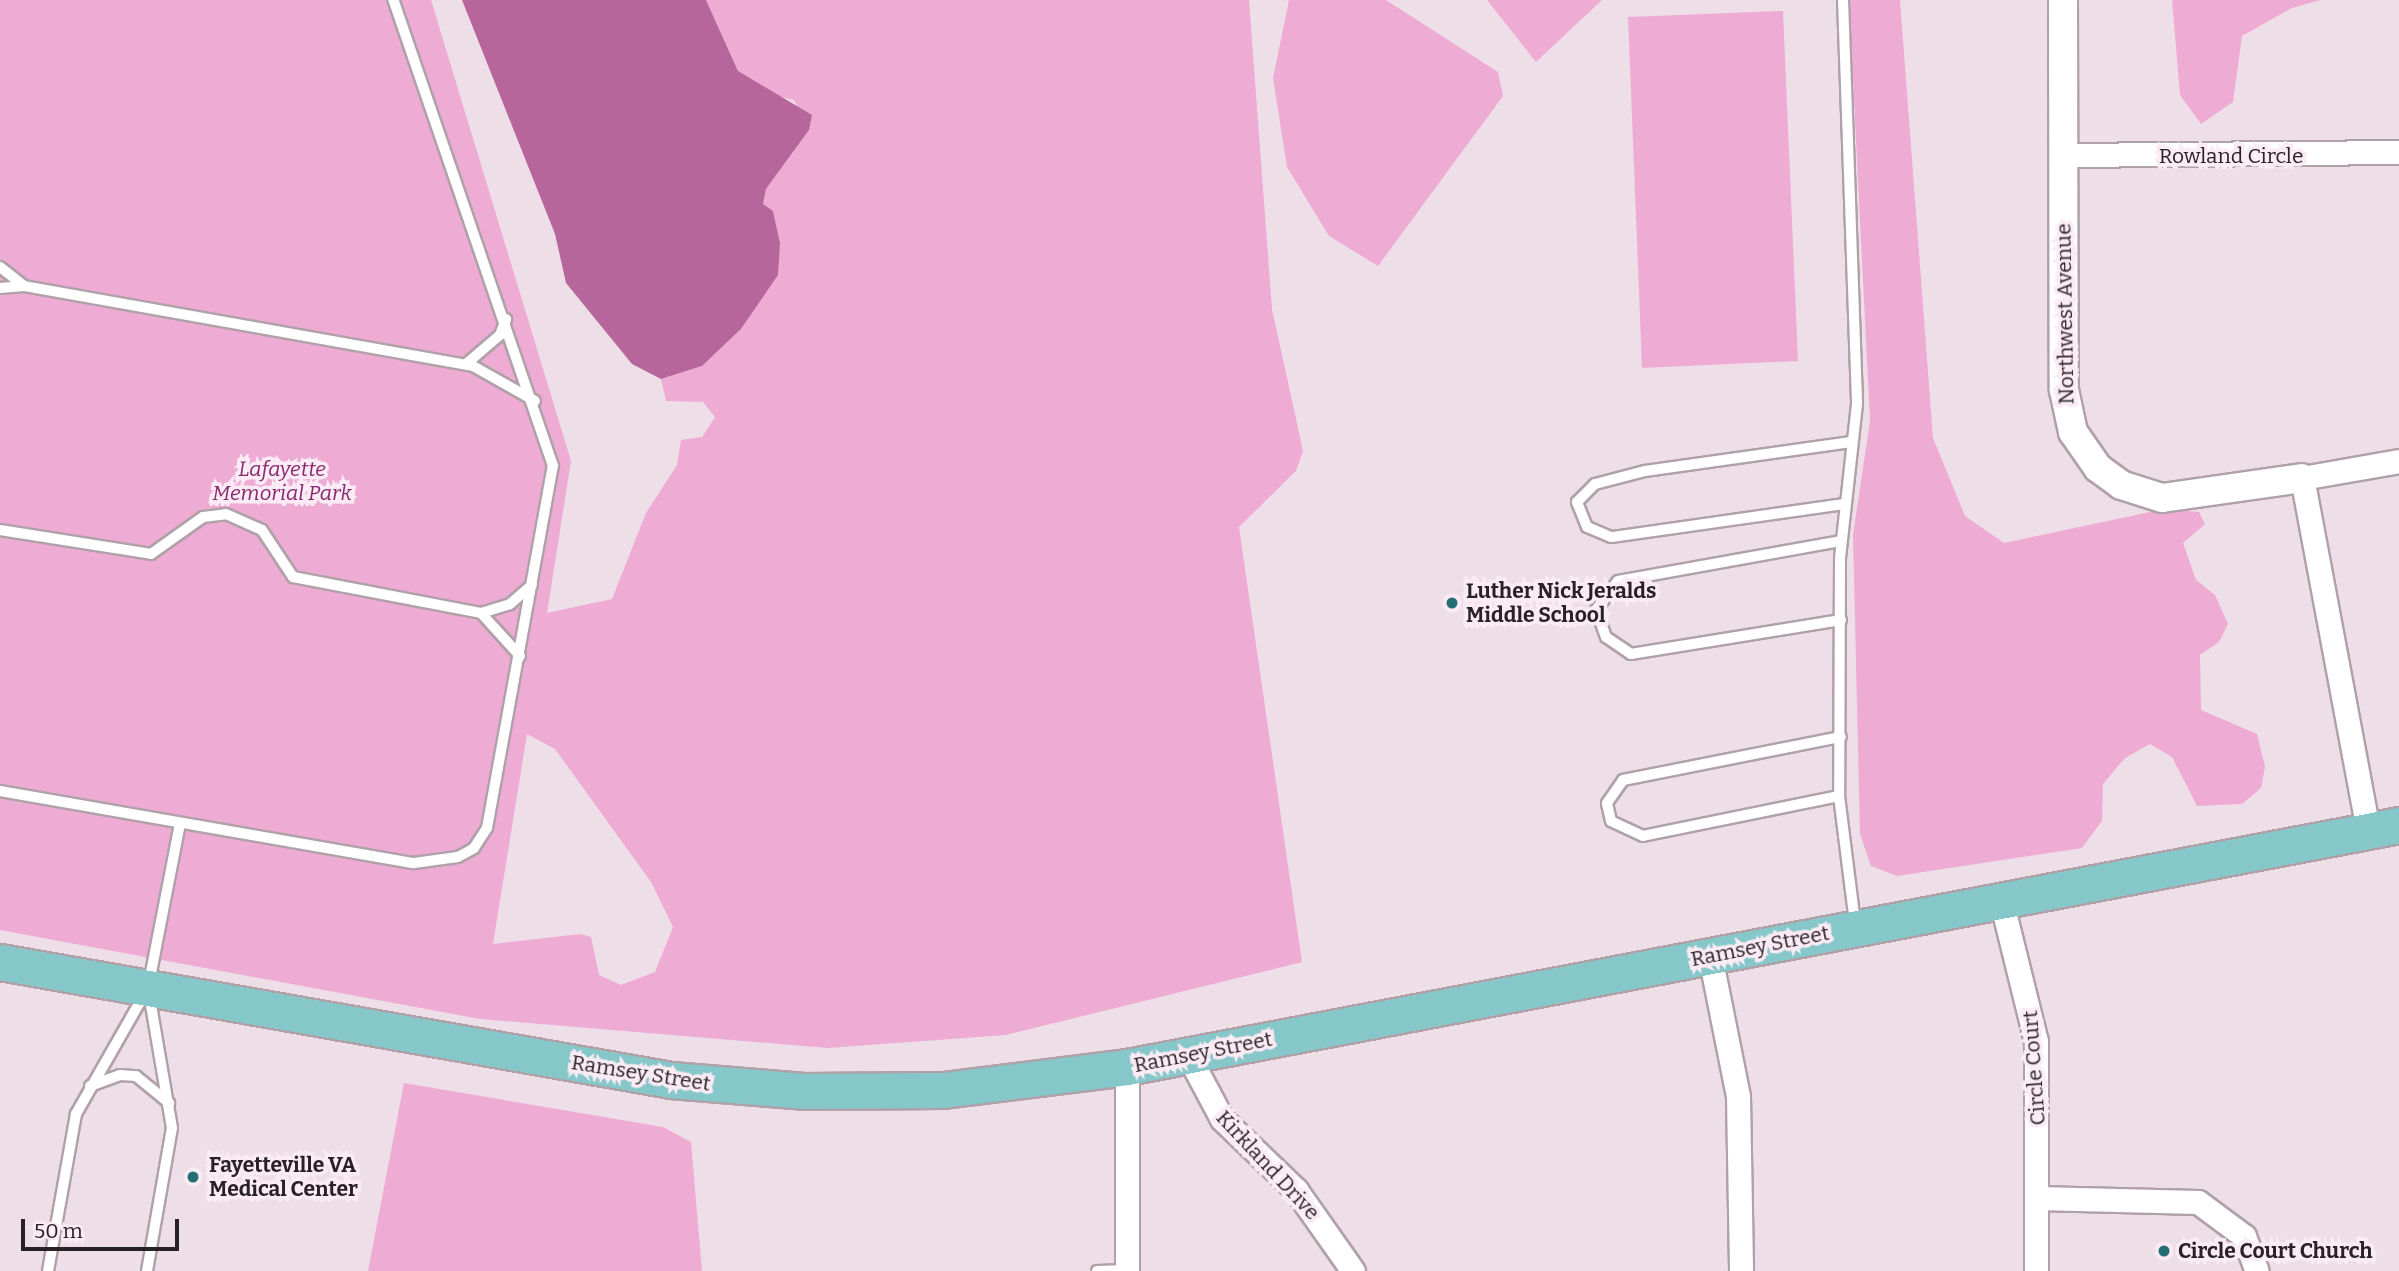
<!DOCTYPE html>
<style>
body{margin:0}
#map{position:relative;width:2399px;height:1271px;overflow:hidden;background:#eedee7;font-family:Bitter,serif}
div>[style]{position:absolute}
.green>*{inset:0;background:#eeacd5}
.water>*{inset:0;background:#b7669b}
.roads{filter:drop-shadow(2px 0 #b0a1a9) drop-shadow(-2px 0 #b0a1a9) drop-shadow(0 2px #b0a1a9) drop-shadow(0 -2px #b0a1a9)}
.service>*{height:10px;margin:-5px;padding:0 5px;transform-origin:5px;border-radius:5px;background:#fff}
.minor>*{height:23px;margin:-11.5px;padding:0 11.5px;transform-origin:11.5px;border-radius:11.5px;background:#fff}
.tertiary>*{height:28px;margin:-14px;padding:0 14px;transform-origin:14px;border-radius:14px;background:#fff}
.primary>*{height:35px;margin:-17.5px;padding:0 17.5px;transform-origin:17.5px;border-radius:17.5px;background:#86c7c9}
.dots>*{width:19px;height:19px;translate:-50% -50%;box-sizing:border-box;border:4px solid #fbebf5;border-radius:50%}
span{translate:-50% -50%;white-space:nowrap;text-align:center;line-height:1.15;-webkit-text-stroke:7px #fbebf5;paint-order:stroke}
.street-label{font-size:21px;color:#282225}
.park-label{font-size:21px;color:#8a286e;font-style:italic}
.poi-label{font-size:21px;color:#282225;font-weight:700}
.left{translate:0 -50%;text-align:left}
.scale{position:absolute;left:21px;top:1219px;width:158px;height:32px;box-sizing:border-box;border:4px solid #282225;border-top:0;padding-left:9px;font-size:21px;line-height:24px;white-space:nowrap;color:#282225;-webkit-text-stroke:5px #fbebf5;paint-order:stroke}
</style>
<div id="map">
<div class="green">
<div style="clip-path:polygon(evenodd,0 0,431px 0,571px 461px,547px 613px,612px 599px,646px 513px,677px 465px,681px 440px,702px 437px,715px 417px,703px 402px,666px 401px,661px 379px,702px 366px,741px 329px,780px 243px,773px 211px,763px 204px,766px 189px,809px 130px,794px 100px,765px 93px,738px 71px,706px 0,1249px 0,1272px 309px,1303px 451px,1296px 471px,1239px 527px,1302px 962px,1006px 1035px,828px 1048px,480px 1019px,0 930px,0 0,527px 734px,555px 749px,651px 882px,673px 927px,655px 972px,621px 985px,599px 975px,591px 937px,580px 934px,493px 944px,527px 734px)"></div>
<div style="clip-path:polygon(1289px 0,1386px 0,1498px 72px,1503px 96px,1378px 266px,1329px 236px,1287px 167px,1273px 78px)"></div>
<div style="clip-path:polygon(1487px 0,1602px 0,1536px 62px)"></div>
<div style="clip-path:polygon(1849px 0,1900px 0,1933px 438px,1965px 516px,2004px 543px,2164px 509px,2199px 512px,2205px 524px,2183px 543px,2196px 580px,2215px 595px,2228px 624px,2219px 642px,2200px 655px,2201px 710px,2257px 734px,2265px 767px,2261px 788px,2242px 804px,2197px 806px,2172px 757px,2150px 744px,2125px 758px,2103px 784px,2102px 821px,2082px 848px,1897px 876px,1871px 866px,1860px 834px,1853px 535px,1870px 421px)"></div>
<div style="clip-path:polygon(2172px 0,2320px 0,2292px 8px,2242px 36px,2233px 102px,2201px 124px,2180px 95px)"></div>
<div style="clip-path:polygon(1783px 11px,1798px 361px,1642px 368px,1628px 17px)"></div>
<div style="clip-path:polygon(404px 1083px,663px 1127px,691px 1142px,702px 1271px,368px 1271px)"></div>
</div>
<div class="water">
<div style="clip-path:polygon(462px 0,706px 0,738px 71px,812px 115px,809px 130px,766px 189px,763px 204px,773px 211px,780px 243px,778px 275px,741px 329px,702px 366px,661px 379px,632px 364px,566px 283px,555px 234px)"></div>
</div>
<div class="roads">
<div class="service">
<div style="left:1843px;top:0;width:404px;rotate:88deg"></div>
<div style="left:1857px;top:404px;width:155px;rotate:96.3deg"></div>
<div style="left:1840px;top:558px;width:238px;rotate:90.2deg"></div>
<div style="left:1839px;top:796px;width:127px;rotate:82.8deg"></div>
<div style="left:0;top:267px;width:31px;rotate:38deg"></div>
<div style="left:0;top:288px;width:24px;rotate:-5deg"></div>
<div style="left:24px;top:286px;width:456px;rotate:10.1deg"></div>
<div style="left:473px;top:366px;width:71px;rotate:29.4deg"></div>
<div style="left:466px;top:364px;width:45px;rotate:-40.5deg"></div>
<div style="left:500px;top:335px;width:17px;rotate:-69deg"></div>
<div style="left:1844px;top:504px;width:235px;rotate:171.9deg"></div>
<div style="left:1611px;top:537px;width:26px;rotate:-157deg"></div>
<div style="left:1587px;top:527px;width:27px;rotate:-112deg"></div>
<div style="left:1577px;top:502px;width:25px;rotate:-45deg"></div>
<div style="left:1595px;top:484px;width:52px;rotate:-14.6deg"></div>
<div style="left:1645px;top:471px;width:208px;rotate:-8deg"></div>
<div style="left:0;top:530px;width:153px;rotate:9deg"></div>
<div style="left:151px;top:554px;width:64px;rotate:-35.4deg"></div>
<div style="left:203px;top:517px;width:23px;rotate:-7deg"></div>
<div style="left:226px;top:514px;width:39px;rotate:24deg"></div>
<div style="left:262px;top:530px;width:56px;rotate:56.6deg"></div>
<div style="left:293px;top:577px;width:191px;rotate:10.8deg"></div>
<div style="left:481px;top:613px;width:58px;rotate:47.8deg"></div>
<div style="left:481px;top:613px;width:30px;rotate:-17deg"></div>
<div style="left:510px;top:604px;width:29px;rotate:-41deg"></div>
<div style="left:1841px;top:620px;width:213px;rotate:170.8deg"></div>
<div style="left:1631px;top:654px;width:30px;rotate:-146deg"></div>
<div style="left:1606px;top:637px;width:29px;rotate:-110deg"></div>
<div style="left:1596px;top:610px;width:36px;rotate:-53deg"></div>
<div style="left:1618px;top:581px;width:227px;rotate:-10.2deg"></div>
<div style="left:0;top:791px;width:420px;rotate:9.9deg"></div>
<div style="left:414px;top:863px;width:44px;rotate:-7.8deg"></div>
<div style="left:458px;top:857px;width:18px;rotate:-29deg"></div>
<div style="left:474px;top:848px;width:24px;rotate:-57deg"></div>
<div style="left:487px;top:828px;width:368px;rotate:-79.7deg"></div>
<div style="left:553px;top:466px;width:493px;rotate:-108.9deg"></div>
<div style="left:1839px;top:796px;width:200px;rotate:168.5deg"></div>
<div style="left:1643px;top:836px;width:35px;rotate:-155deg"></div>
<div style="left:1611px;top:821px;width:18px;rotate:-103deg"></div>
<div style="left:1607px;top:803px;width:28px;rotate:-55deg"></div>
<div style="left:1623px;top:780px;width:222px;rotate:-11.2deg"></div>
<div style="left:90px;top:1086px;width:32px;rotate:-20deg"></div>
<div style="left:120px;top:1075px;width:16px;rotate:4deg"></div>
<div style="left:136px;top:1076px;width:43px;rotate:39.3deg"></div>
<div style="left:48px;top:1271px;width:159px;rotate:-79.9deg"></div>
<div style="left:76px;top:1114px;width:145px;rotate:-60.3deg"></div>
<div style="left:148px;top:988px;width:168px;rotate:-79deg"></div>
<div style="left:147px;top:1271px;width:145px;rotate:-80.1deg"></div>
<div style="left:172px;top:1128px;width:136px;rotate:-99.7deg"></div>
<div style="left:1097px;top:1271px;width:30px;rotate:-2deg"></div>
</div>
<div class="minor">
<div style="left:2062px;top:155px;width:337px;rotate:-0.5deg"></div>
<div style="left:2368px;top:830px;width:358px;rotate:-100.6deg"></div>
<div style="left:2302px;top:478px;width:98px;rotate:-9.9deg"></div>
<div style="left:2001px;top:900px;width:145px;rotate:76.1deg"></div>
<div style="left:2036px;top:1041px;width:230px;rotate:90deg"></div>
<div style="left:1710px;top:956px;width:143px;rotate:78.7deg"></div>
<div style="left:1738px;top:1096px;width:175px;rotate:89deg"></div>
<div style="left:1188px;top:1055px;width:72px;rotate:62deg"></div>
<div style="left:1222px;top:1119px;width:103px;rotate:43.8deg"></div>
<div style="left:1296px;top:1190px;width:99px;rotate:54.9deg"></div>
<div style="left:2037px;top:1198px;width:161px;rotate:1.4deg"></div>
<div style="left:2198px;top:1202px;width:57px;rotate:36.5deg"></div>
<div style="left:2244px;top:1236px;width:37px;rotate:70deg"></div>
<div style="left:1127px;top:1271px;width:204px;rotate:-90deg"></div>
</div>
<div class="tertiary">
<div style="left:2063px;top:0;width:390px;rotate:89.9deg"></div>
<div style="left:2064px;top:390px;width:43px;rotate:77.9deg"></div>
<div style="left:2073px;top:432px;width:44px;rotate:55.2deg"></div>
<div style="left:2098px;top:468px;width:29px;rotate:36deg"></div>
<div style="left:2121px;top:485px;width:43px;rotate:17.6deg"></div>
<div style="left:2162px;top:498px;width:141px;rotate:-8.1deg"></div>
</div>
<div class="primary">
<div style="left:0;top:962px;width:681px;rotate:9.97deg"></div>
<div style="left:671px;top:1080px;width:133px;rotate:4.7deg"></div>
<div style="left:804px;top:1091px;width:139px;rotate:-0.4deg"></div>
<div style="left:943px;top:1090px;width:185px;rotate:-7.1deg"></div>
<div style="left:1127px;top:1067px;width:1295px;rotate:-10.77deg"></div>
</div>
</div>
<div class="dots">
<div style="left:1452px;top:603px;background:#246f71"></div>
<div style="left:193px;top:1177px;background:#246f71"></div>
<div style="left:2164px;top:1251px;background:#246f71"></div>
</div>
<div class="street-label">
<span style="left:2231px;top:156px">Rowland Circle</span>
<span style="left:2065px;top:314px;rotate:-91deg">Northwest Avenue</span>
<span style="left:1760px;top:946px;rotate:-11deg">Ramsey Street</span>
<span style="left:1203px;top:1052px;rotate:-11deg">Ramsey Street</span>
<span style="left:2034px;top:1068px;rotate:-94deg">Circle Court</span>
<span style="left:641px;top:1073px;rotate:9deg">Ramsey Street</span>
<span style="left:1268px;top:1165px;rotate:47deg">Kirkland Drive</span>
</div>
<div class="park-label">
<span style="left:282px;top:481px">Lafayette<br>Memorial Park</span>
</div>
<div class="poi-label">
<span class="left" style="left:1466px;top:603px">Luther Nick Jeralds<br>Middle School</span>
<span class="left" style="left:209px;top:1177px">Fayetteville VA<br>Medical Center</span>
<span class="left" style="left:2178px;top:1251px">Circle Court Church</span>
</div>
<div class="scale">50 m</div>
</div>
